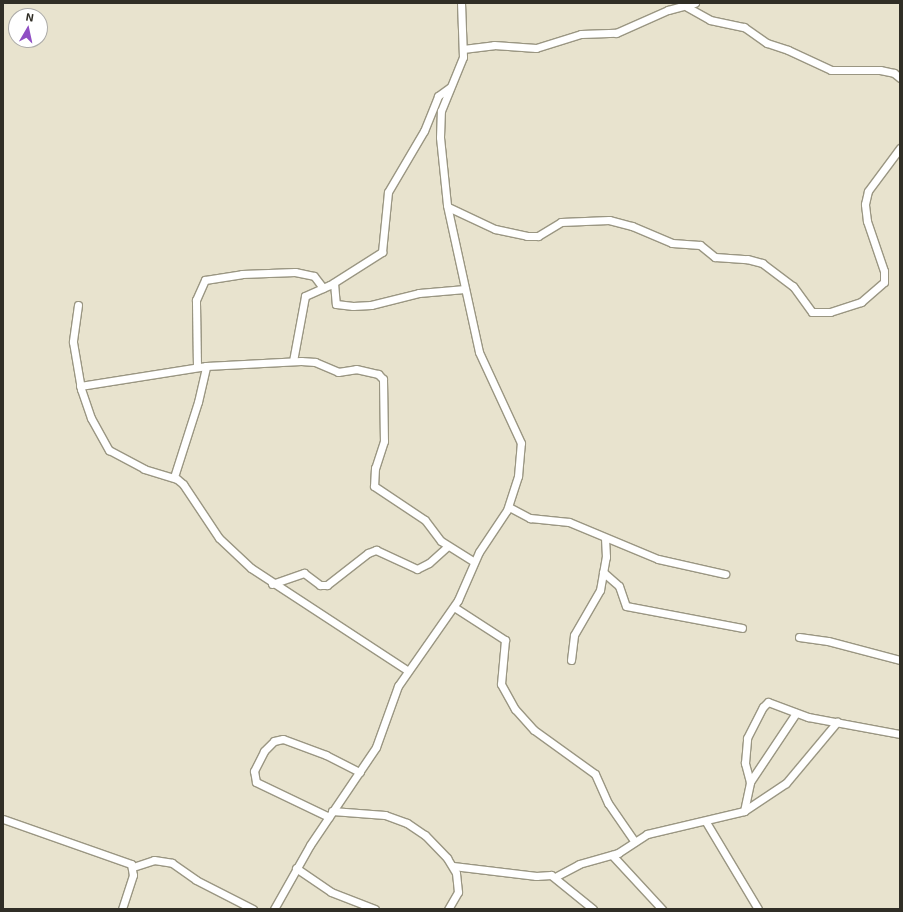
<!DOCTYPE html>
<style>
body{margin:0}
#map{position:relative;width:903px;height:912px;overflow:hidden;background:#e8e3ce;font-family:"Exo 2",sans-serif}
div>[style]{position:absolute}
.roads{filter:drop-shadow(1px 0 #9a9682) drop-shadow(-1px 0 #9a9682) drop-shadow(0 1px #9a9682) drop-shadow(0 -1px #9a9682)}
.minor>*{height:7px;margin:-3.5px;padding:0 3.5px;transform-origin:3.5px;border-radius:3.5px;background:#fff}
span{translate:-50% -50%;white-space:nowrap;text-align:center;line-height:1.15;-webkit-text-stroke:3.5px #fff;paint-order:stroke}
.frame{position:absolute;inset:0;border:4px solid #302e26;pointer-events:none}
.north{position:absolute;left:8px;top:8px;width:40px;height:40px;box-sizing:border-box;background:#fff;border:1px solid #acaba8;border-radius:50%;rotate:9deg;font-size:11px;font-weight:700;line-height:16px;text-align:center;color:#302e26}
.north::after{content:'';display:block;margin:auto;width:14px;height:18px;background:#904fc4;clip-path:polygon(50% 0,100% 100%,50% 72%,0 100%)}
</style>
<div id="map">
<div class="roads">
<div class="minor">
<div style="left:687px;top:7px;width:26px;rotate:29deg"></div>
<div style="left:710px;top:20px;width:35px;rotate:12deg"></div>
<div style="left:744px;top:27px;width:28px;rotate:35deg"></div>
<div style="left:767px;top:43px;width:22px;rotate:18deg"></div>
<div style="left:788px;top:50px;width:47px;rotate:24.9deg"></div>
<div style="left:831px;top:70px;width:49px"></div>
<div style="left:880px;top:70px;width:14px;rotate:12deg"></div>
<div style="left:894px;top:73px;width:8px;rotate:40deg"></div>
<div style="left:463px;top:49px;width:31px;rotate:-7deg"></div>
<div style="left:494px;top:45px;width:42px;rotate:4.1deg"></div>
<div style="left:536px;top:48px;width:47px;rotate:-17.3deg"></div>
<div style="left:581px;top:34px;width:35px;rotate:-2deg"></div>
<div style="left:616px;top:33px;width:57px;rotate:-23.9deg"></div>
<div style="left:668px;top:10px;width:28px;rotate:-15deg"></div>
<div style="left:448px;top:207px;width:52px;rotate:25.1deg"></div>
<div style="left:495px;top:229px;width:33px;rotate:12deg"></div>
<div style="left:527px;top:236px;width:11px"></div>
<div style="left:538px;top:236px;width:27px;rotate:-31deg"></div>
<div style="left:561px;top:222px;width:48px;rotate:-2.4deg"></div>
<div style="left:609px;top:220px;width:24px;rotate:15deg"></div>
<div style="left:632px;top:226px;width:43px;rotate:23deg"></div>
<div style="left:672px;top:243px;width:28px;rotate:4deg"></div>
<div style="left:700px;top:245px;width:19px;rotate:39deg"></div>
<div style="left:715px;top:257px;width:32px;rotate:4deg"></div>
<div style="left:747px;top:259px;width:16px;rotate:15deg"></div>
<div style="left:762px;top:263px;width:39px;rotate:37deg"></div>
<div style="left:793px;top:286px;width:32px;rotate:54deg"></div>
<div style="left:812px;top:312px;width:18px"></div>
<div style="left:830px;top:312px;width:33px;rotate:-18deg"></div>
<div style="left:861px;top:302px;width:30px;rotate:-41deg"></div>
<div style="left:884px;top:282px;width:11px;rotate:-90deg"></div>
<div style="left:884px;top:271px;width:53px;rotate:-108.8deg"></div>
<div style="left:867px;top:221px;width:17px;rotate:-97deg"></div>
<div style="left:865px;top:204px;width:13px;rotate:-77deg"></div>
<div style="left:868px;top:191px;width:54px;rotate:-53.3deg"></div>
<div style="left:334px;top:283px;width:21px;rotate:85deg"></div>
<div style="left:336px;top:304px;width:17px;rotate:7deg"></div>
<div style="left:353px;top:306px;width:18px;rotate:-3deg"></div>
<div style="left:371px;top:305px;width:49px;rotate:-14deg"></div>
<div style="left:419px;top:293px;width:46px;rotate:-5deg"></div>
<div style="left:78px;top:305px;width:37px;rotate:98deg"></div>
<div style="left:73px;top:342px;width:48px;rotate:80.3deg"></div>
<div style="left:81px;top:389px;width:31px;rotate:71deg"></div>
<div style="left:91px;top:418px;width:37px;rotate:61deg"></div>
<div style="left:109px;top:450px;width:40px;rotate:28deg"></div>
<div style="left:144px;top:469px;width:34px;rotate:17deg"></div>
<div style="left:177px;top:479px;width:8px;rotate:40deg"></div>
<div style="left:183px;top:484px;width:65px;rotate:56.3deg"></div>
<div style="left:219px;top:538px;width:44px;rotate:43.2deg"></div>
<div style="left:251px;top:568px;width:186px;rotate:33.2deg"></div>
<div style="left:293px;top:361px;width:66px;rotate:-79.5deg"></div>
<div style="left:305px;top:296px;width:27px;rotate:-24deg"></div>
<div style="left:330px;top:285px;width:62px;rotate:-32.4deg"></div>
<div style="left:382px;top:252px;width:60px;rotate:-84.3deg"></div>
<div style="left:388px;top:192px;width:71px;rotate:-59.5deg"></div>
<div style="left:424px;top:131px;width:38px;rotate:-68deg"></div>
<div style="left:438px;top:96px;width:14px;rotate:-36deg"></div>
<div style="left:197px;top:367px;width:67px;rotate:-90.9deg"></div>
<div style="left:196px;top:300px;width:22px;rotate:-66deg"></div>
<div style="left:205px;top:280px;width:37px;rotate:-9deg"></div>
<div style="left:242px;top:274px;width:53px;rotate:-2.2deg"></div>
<div style="left:295px;top:272px;width:19px;rotate:12deg"></div>
<div style="left:314px;top:276px;width:15px;rotate:53deg"></div>
<div style="left:80px;top:386px;width:128px;rotate:-9deg"></div>
<div style="left:206px;top:366px;width:95px;rotate:-3deg"></div>
<div style="left:301px;top:361px;width:14px;rotate:4deg"></div>
<div style="left:315px;top:362px;width:25px;rotate:23deg"></div>
<div style="left:338px;top:372px;width:18px;rotate:-9deg"></div>
<div style="left:356px;top:369px;width:23px;rotate:13deg"></div>
<div style="left:378px;top:374px;width:7px;rotate:45deg"></div>
<div style="left:383px;top:379px;width:62px;rotate:89.1deg"></div>
<div style="left:384px;top:441px;width:28px;rotate:108deg"></div>
<div style="left:375px;top:468px;width:18px;rotate:93deg"></div>
<div style="left:374px;top:486px;width:61px;rotate:33.7deg"></div>
<div style="left:425px;top:520px;width:26px;rotate:53deg"></div>
<div style="left:441px;top:541px;width:39px;rotate:32deg"></div>
<div style="left:174px;top:477px;width:79px;rotate:-72.3deg"></div>
<div style="left:198px;top:402px;width:37px;rotate:-77deg"></div>
<div style="left:509px;top:507px;width:24px;rotate:28deg"></div>
<div style="left:530px;top:518px;width:39px;rotate:6deg"></div>
<div style="left:569px;top:522px;width:96px;rotate:22.6deg"></div>
<div style="left:658px;top:559px;width:69px;rotate:12.6deg"></div>
<div style="left:603px;top:572px;width:21px;rotate:41deg"></div>
<div style="left:619px;top:586px;width:21px;rotate:71deg"></div>
<div style="left:626px;top:606px;width:118px;rotate:10.7deg"></div>
<div style="left:272px;top:584px;width:34px;rotate:-19deg"></div>
<div style="left:304px;top:573px;width:20px;rotate:37deg"></div>
<div style="left:320px;top:585px;width:7px"></div>
<div style="left:327px;top:585px;width:52px;rotate:-38deg"></div>
<div style="left:368px;top:553px;width:9px;rotate:-21deg"></div>
<div style="left:376px;top:550px;width:45px;rotate:24.9deg"></div>
<div style="left:417px;top:569px;width:13px;rotate:-27deg"></div>
<div style="left:429px;top:563px;width:25px;rotate:-42deg"></div>
<div style="left:454px;top:607px;width:61px;rotate:32.9deg"></div>
<div style="left:505px;top:640px;width:44px;rotate:95.2deg"></div>
<div style="left:501px;top:684px;width:29px;rotate:61deg"></div>
<div style="left:515px;top:709px;width:28px;rotate:48deg"></div>
<div style="left:534px;top:730px;width:75px;rotate:35.8deg"></div>
<div style="left:595px;top:774px;width:32px;rotate:66deg"></div>
<div style="left:608px;top:803px;width:47px;rotate:55.3deg"></div>
<div style="left:799px;top:637px;width:29px;rotate:8deg"></div>
<div style="left:828px;top:641px;width:74px;rotate:14.8deg"></div>
<div style="left:571px;top:660px;width:25px;rotate:-83deg"></div>
<div style="left:574px;top:635px;width:52px;rotate:-60deg"></div>
<div style="left:600px;top:590px;width:34px;rotate:-80deg"></div>
<div style="left:606px;top:557px;width:19px;rotate:-93deg"></div>
<div style="left:750px;top:782px;width:83px;rotate:-56.3deg"></div>
<div style="left:332px;top:811px;width:53px;rotate:4.3deg"></div>
<div style="left:385px;top:815px;width:23px;rotate:20deg"></div>
<div style="left:407px;top:823px;width:22px;rotate:34deg"></div>
<div style="left:425px;top:835px;width:32px;rotate:46deg"></div>
<div style="left:447px;top:858px;width:17px;rotate:59deg"></div>
<div style="left:456px;top:873px;width:19px;rotate:84deg"></div>
<div style="left:458px;top:892px;width:20px;rotate:120deg"></div>
<div style="left:744px;top:811px;width:30px;rotate:-78deg"></div>
<div style="left:750px;top:782px;width:20px;rotate:-105deg"></div>
<div style="left:745px;top:763px;width:25px;rotate:-85deg"></div>
<div style="left:747px;top:738px;width:35px;rotate:-63deg"></div>
<div style="left:763px;top:707px;width:7px;rotate:-45deg"></div>
<div style="left:768px;top:702px;width:43px;rotate:20.6deg"></div>
<div style="left:808px;top:717px;width:94px;rotate:10.5deg"></div>
<div style="left:329px;top:817px;width:81px;rotate:-154.4deg"></div>
<div style="left:256px;top:782px;width:11px;rotate:-100deg"></div>
<div style="left:254px;top:771px;width:22px;rotate:-63deg"></div>
<div style="left:264px;top:751px;width:14px;rotate:-45deg"></div>
<div style="left:274px;top:741px;width:9px;rotate:-13deg"></div>
<div style="left:283px;top:739px;width:46px;rotate:20.4deg"></div>
<div style="left:326px;top:755px;width:38px;rotate:27deg"></div>
<div style="left:3px;top:819px;width:136px;rotate:19.4deg"></div>
<div style="left:131px;top:864px;width:11px;rotate:80deg"></div>
<div style="left:133px;top:875px;width:36px;rotate:108deg"></div>
<div style="left:706px;top:822px;width:101px;rotate:59.1deg"></div>
<div style="left:612px;top:855px;width:74px;rotate:47.2deg"></div>
<div style="left:453px;top:866px;width:84px;rotate:6.9deg"></div>
<div style="left:536px;top:876px;width:15px;rotate:-4deg"></div>
<div style="left:551px;top:875px;width:54px;rotate:39deg"></div>
<div style="left:133px;top:867px;width:22px;rotate:-18deg"></div>
<div style="left:154px;top:860px;width:18px;rotate:9deg"></div>
<div style="left:172px;top:863px;width:29px;rotate:35deg"></div>
<div style="left:196px;top:880px;width:64px;rotate:27deg"></div>
<div style="left:296px;top:868px;width:42px;rotate:34.4deg"></div>
<div style="left:331px;top:892px;width:47px;rotate:21.1deg"></div>
<div style="left:555px;top:877px;width:27px;rotate:-28deg"></div>
<div style="left:579px;top:864px;width:41px;rotate:-15.8deg"></div>
<div style="left:618px;top:853px;width:35px;rotate:-33deg"></div>
<div style="left:647px;top:834px;width:100px;rotate:-13.3deg"></div>
<div style="left:744px;top:811px;width:50px;rotate:-33.7deg"></div>
<div style="left:786px;top:783px;width:80px;rotate:-50.1deg"></div>
<div style="left:274px;top:909px;width:73px;rotate:-60.6deg"></div>
<div style="left:310px;top:845px;width:118px;rotate:-56deg"></div>
<div style="left:376px;top:747px;width:65px;rotate:-70.2deg"></div>
<div style="left:398px;top:686px;width:105px;rotate:-55.1deg"></div>
<div style="left:458px;top:600px;width:52px;rotate:-66.4deg"></div>
<div style="left:479px;top:552px;width:50px;rotate:-56.3deg"></div>
<div style="left:507px;top:510px;width:36px;rotate:-72deg"></div>
<div style="left:518px;top:476px;width:33px;rotate:-85deg"></div>
<div style="left:521px;top:443px;width:100px;rotate:-114.8deg"></div>
<div style="left:479px;top:352px;width:150px;rotate:-102.3deg"></div>
<div style="left:447px;top:205px;width:68px;rotate:-95.9deg"></div>
<div style="left:440px;top:137px;width:26px;rotate:-88deg"></div>
<div style="left:441px;top:111px;width:58px;rotate:-67.8deg"></div>
<div style="left:463px;top:57px;width:54px;rotate:-92.1deg"></div>
</div>
</div>
<div class="frame"></div>
<div class="north">N</div>
</div>
